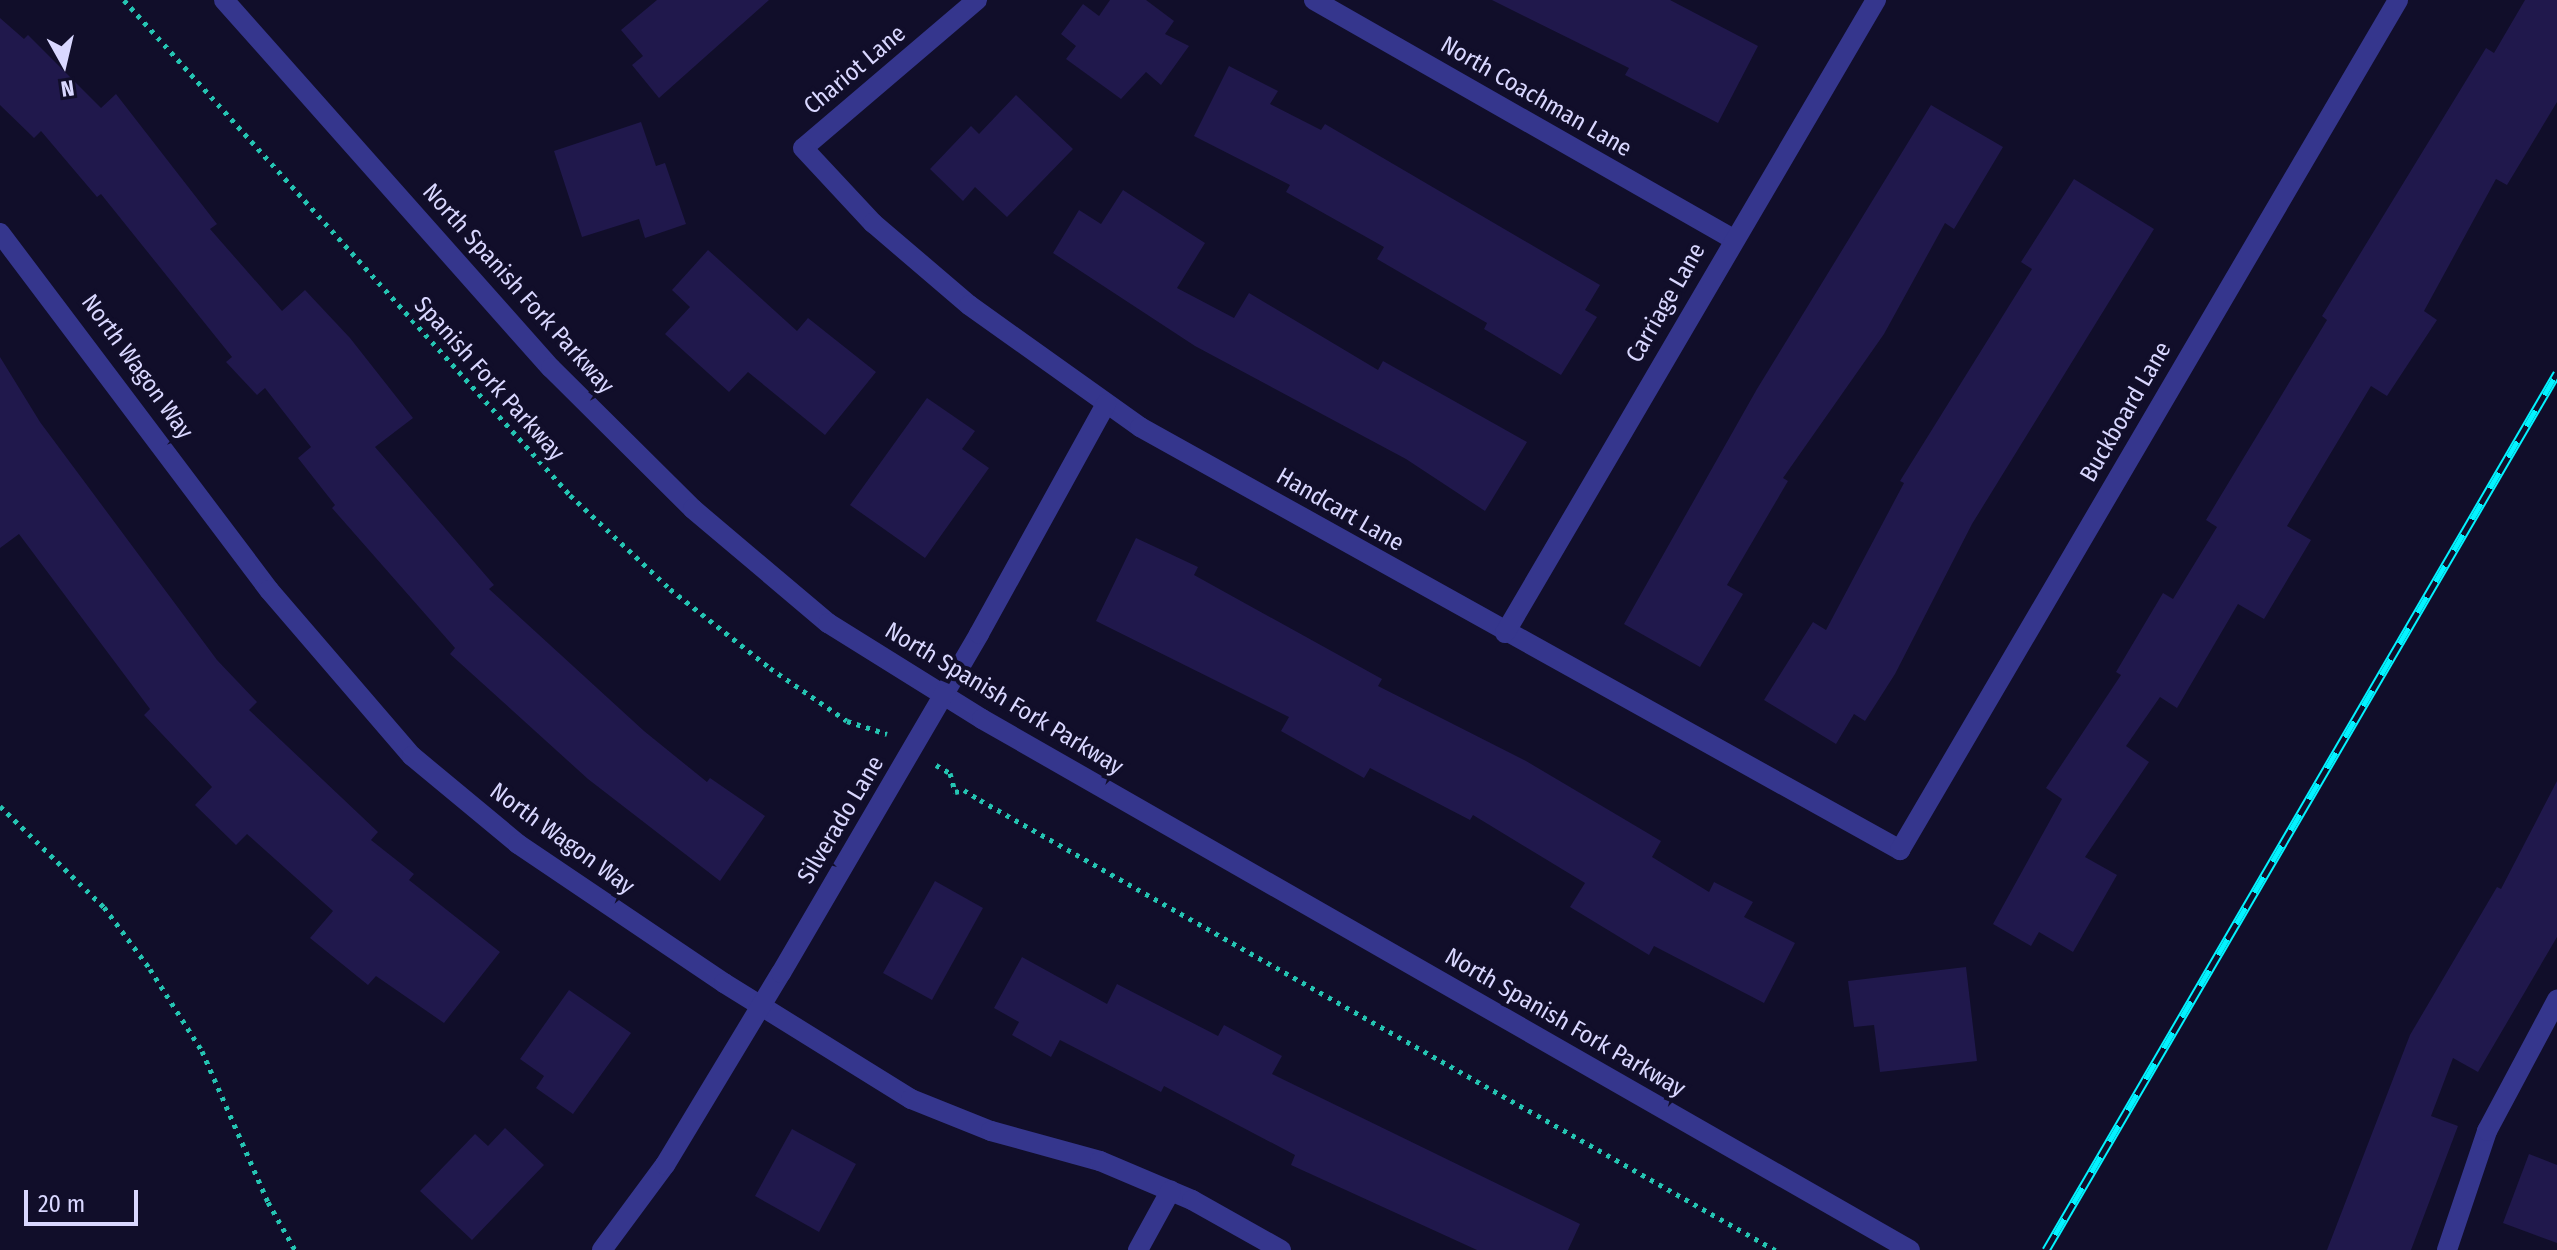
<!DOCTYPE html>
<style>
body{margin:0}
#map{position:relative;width:2557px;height:1250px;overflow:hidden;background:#110e2a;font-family:"Fira Sans Condensed",sans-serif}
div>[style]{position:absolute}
.building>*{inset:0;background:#20184c}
.path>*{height:5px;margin-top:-2.5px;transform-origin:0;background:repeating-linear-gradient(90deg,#25c5b3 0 4px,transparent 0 10px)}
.minor>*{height:20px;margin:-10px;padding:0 10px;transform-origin:10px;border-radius:10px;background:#35368d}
.rail>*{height:9px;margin-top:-4.5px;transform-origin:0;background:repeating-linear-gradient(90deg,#110e2a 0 18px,#03f3ff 0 36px);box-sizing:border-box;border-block:2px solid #03f3ff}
span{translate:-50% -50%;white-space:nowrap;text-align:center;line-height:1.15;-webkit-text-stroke:8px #110e2a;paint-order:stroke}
.street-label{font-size:24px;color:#d9d7ff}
.north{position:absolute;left:24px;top:24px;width:80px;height:80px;-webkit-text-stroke:6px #110e2a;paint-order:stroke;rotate:172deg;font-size:22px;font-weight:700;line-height:32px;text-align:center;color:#d9d7ff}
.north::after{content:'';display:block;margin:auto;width:28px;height:36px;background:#d9d7ff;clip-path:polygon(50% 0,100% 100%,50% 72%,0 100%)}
.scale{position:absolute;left:24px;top:1190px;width:114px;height:36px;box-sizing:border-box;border:4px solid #d9d7ff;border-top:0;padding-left:10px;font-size:24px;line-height:28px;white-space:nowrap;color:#d9d7ff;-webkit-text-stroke:6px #110e2a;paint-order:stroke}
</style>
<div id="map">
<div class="building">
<div style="clip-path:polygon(657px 0,769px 0,659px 98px,632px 65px,643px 56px,621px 30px)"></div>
<div style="clip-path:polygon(1110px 0,1146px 0,1174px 21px,1165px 34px,1189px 46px,1161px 85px,1146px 72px,1121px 99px,1066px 59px,1076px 46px,1061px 34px,1083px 4px,1099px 16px)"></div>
<div style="clip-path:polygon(1492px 0,1670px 0,1758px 46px,1718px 123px,1625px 75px,1629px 68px)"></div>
<div style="clip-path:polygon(2525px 0,2557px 0,2557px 102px,2507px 185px,2496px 179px,2424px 311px,2437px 320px,2387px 396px,2371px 386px,2287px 526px,2311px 540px,2264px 619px,2238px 604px,2177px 708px,2160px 697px,2126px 746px,2149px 762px,2085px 857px,2117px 875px,2073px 952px,2039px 932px,2031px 946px,1993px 924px,2062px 799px,2046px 788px,2121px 675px,2116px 672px,2163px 593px,2173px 599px,2217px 527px,2206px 520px,2327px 320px,2322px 316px,2486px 48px,2494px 53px)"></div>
<div style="clip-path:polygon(0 18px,24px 39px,28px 35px,101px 108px,116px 94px,217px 224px,210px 229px,282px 311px,305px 290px,350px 338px,413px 418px,375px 447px,494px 585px,489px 589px,644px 731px,707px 782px,710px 778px,765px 816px,720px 881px,588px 779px,450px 654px,455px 648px,332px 508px,335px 505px,298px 458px,311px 447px,265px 388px,257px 395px,226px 362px,232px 357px,101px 194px,97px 197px,41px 131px,34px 138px,0 105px)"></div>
<div style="clip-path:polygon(1229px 66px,1278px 91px,1270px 104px,1321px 130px,1325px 124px,1600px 285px,1585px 310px,1597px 317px,1561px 375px,1484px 329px,1487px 323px,1377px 259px,1384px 247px,1286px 192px,1290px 185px,1194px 136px)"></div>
<div style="clip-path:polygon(1016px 95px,1073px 149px,1007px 217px,975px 187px,963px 201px,930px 169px,971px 126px,979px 134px)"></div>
<div style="clip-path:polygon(1931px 105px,2003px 147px,1954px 229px,1945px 223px,1884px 334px,1783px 478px,1788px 481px,1727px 585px,1743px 594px,1700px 667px,1624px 624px,1757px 389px)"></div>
<div style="clip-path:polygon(641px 122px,656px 166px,665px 163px,686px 224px,645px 238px,639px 219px,582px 237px,554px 151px)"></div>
<div style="clip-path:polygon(2074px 179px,2154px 229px,1972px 524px,1895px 674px,1865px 721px,1854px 714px,1836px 744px,1764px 700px,1813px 622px,1826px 630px,1904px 483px,1900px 481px,2032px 269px,2021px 262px)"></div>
<div style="clip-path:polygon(1123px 190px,1205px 243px,1177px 288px,1234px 318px,1249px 293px,1378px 370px,1383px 361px,1527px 442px,1485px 511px,1406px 459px,1195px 346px,1053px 253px,1079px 210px,1101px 224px)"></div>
<div style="clip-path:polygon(708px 250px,797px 331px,808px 318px,876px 372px,825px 435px,748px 372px,729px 392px,665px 334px,690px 307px,672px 290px)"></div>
<div style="clip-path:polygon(0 357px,40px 422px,217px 660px,257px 702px,249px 710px,378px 832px,371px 840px,414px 874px,409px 880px,500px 952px,444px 1023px,376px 976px,368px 985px,310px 938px,333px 911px,247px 834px,236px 845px,195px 805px,212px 787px,144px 715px,150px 709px,19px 534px,0 548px)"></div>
<div style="clip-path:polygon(927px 398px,975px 431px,962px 449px,989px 468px,925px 558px,850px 505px)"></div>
<div style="clip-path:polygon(1136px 538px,1198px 567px,1194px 575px,1382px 679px,1378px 686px,1526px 761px,1661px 841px,1652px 857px,1709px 892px,1714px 882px,1753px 902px,1744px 917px,1795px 943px,1764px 1003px,1654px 946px,1649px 955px,1570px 907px,1585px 883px,1473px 815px,1470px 820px,1370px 768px,1364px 778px,1281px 731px,1289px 717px,1096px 621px)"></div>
<div style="clip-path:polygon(2557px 781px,2557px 937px,2478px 1072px,2453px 1058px,2431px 1116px,2458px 1126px,2411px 1250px,2327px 1250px,2410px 1035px,2497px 887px,2501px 889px)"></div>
<div style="clip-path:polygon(935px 881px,983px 908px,932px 1000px,883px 973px)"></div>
<div style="clip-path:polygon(1022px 957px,1107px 1004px,1117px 984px,1218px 1036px,1224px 1025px,1282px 1056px,1272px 1074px,1580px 1224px,1568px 1250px,1477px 1250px,1291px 1165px,1295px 1155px,1164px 1086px,1161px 1092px,1060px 1040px,1051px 1057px,1012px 1035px,1019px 1022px,994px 1008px)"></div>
<div style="clip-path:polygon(1966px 967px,1977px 1061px,1880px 1072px,1874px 1025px,1854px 1027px,1848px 981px)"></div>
<div style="clip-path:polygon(569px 990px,631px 1033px,573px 1114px,536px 1088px,544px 1076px,520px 1059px)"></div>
<div style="clip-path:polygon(505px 1128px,544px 1165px,472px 1240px,420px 1191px,475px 1134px,488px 1146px)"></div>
<div style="clip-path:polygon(792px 1129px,856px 1164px,819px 1232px,755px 1196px)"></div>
<div style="clip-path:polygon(2529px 1154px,2557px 1165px,2557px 1243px,2503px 1223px)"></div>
</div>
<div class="path">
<div style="left:124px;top:0;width:666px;rotate:47.98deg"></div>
<div style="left:570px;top:495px;width:137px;rotate:43.2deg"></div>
<div style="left:670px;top:589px;width:127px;rotate:38.3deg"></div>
<div style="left:770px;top:668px;width:93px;rotate:34.5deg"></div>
<div style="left:847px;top:721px;width:42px;rotate:18deg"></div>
<div style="left:936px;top:765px;width:16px;rotate:30deg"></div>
<div style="left:950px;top:773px;width:20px;rotate:75deg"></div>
<div style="left:955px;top:792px;width:9px;rotate:-13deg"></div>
<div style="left:964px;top:790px;width:19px;rotate:32deg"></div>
<div style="left:980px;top:800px;width:914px;rotate:29.51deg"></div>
<div style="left:0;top:806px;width:145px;rotate:44.2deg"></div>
<div style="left:104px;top:907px;width:77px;rotate:53.4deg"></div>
<div style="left:150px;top:969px;width:97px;rotate:57.6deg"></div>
<div style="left:202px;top:1051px;width:165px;rotate:66.4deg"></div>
<div style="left:268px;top:1202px;width:55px;rotate:60.6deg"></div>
</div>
<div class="minor">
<div style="left:224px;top:0;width:492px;rotate:48.4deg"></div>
<div style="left:551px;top:368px;width:200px;rotate:44.8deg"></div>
<div style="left:693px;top:509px;width:177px;rotate:40.2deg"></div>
<div style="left:828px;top:623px;width:181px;rotate:31.9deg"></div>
<div style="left:982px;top:719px;width:1069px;rotate:29.78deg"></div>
<div style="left:977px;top:0;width:228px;rotate:139.6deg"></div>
<div style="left:803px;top:148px;width:103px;rotate:47deg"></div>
<div style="left:873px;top:223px;width:126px;rotate:40.5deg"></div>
<div style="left:969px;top:305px;width:210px;rotate:35.5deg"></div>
<div style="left:1140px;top:427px;width:870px;rotate:29.1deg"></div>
<div style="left:1900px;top:850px;width:985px;rotate:-59.63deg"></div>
<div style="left:1314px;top:0;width:482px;rotate:29.7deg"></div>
<div style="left:0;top:233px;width:447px;rotate:53deg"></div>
<div style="left:269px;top:590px;width:219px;rotate:49.3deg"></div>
<div style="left:412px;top:756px;width:138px;rotate:39.7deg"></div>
<div style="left:518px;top:844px;width:249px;rotate:34deg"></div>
<div style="left:724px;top:983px;width:220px;rotate:31.8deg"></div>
<div style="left:911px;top:1099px;width:86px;rotate:21.8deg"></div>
<div style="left:991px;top:1131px;width:113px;rotate:15.4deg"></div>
<div style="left:1100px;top:1161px;width:100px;rotate:23deg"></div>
<div style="left:1192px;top:1200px;width:102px;rotate:29.3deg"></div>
<div style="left:1505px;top:633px;width:734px;rotate:-59.63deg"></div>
<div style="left:602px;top:1250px;width:106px;rotate:-53.5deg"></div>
<div style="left:665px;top:1165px;width:224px;rotate:-58.9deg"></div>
<div style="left:781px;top:973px;width:393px;rotate:-59.7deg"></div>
<div style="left:979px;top:634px;width:263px;rotate:-61.1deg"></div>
<div style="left:1138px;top:1250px;width:68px;rotate:-61.2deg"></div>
<div style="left:2447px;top:1250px;width:126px;rotate:-71.4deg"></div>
<div style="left:2487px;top:1131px;width:149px;rotate:-61.9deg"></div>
</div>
<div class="rail">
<div style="left:2046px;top:1250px;width:1015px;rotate:-59.77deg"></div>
</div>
<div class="street-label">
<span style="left:855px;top:70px;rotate:-40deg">Chariot Lane</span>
<span style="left:1536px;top:97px;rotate:30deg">North Coachman Lane</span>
<span style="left:518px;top:289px;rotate:48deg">North Spanish Fork Parkway</span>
<span style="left:1666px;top:303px;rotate:-60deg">Carriage Lane</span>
<span style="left:137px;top:367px;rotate:54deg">North Wagon Way</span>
<span style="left:489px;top:379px;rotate:48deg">Spanish Fork Parkway</span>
<span style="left:2126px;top:412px;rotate:-60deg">Buckboard Lane</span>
<span style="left:1340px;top:510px;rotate:30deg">Handcart Lane</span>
<span style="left:1004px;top:699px;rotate:31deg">North Spanish Fork Parkway</span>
<span style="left:841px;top:820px;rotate:-59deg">Silverado Lane</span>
<span style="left:562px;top:839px;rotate:36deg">North Wagon Way</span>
<span style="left:1565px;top:1023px;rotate:30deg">North Spanish Fork Parkway</span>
</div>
<div class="north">N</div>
<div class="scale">20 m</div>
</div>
